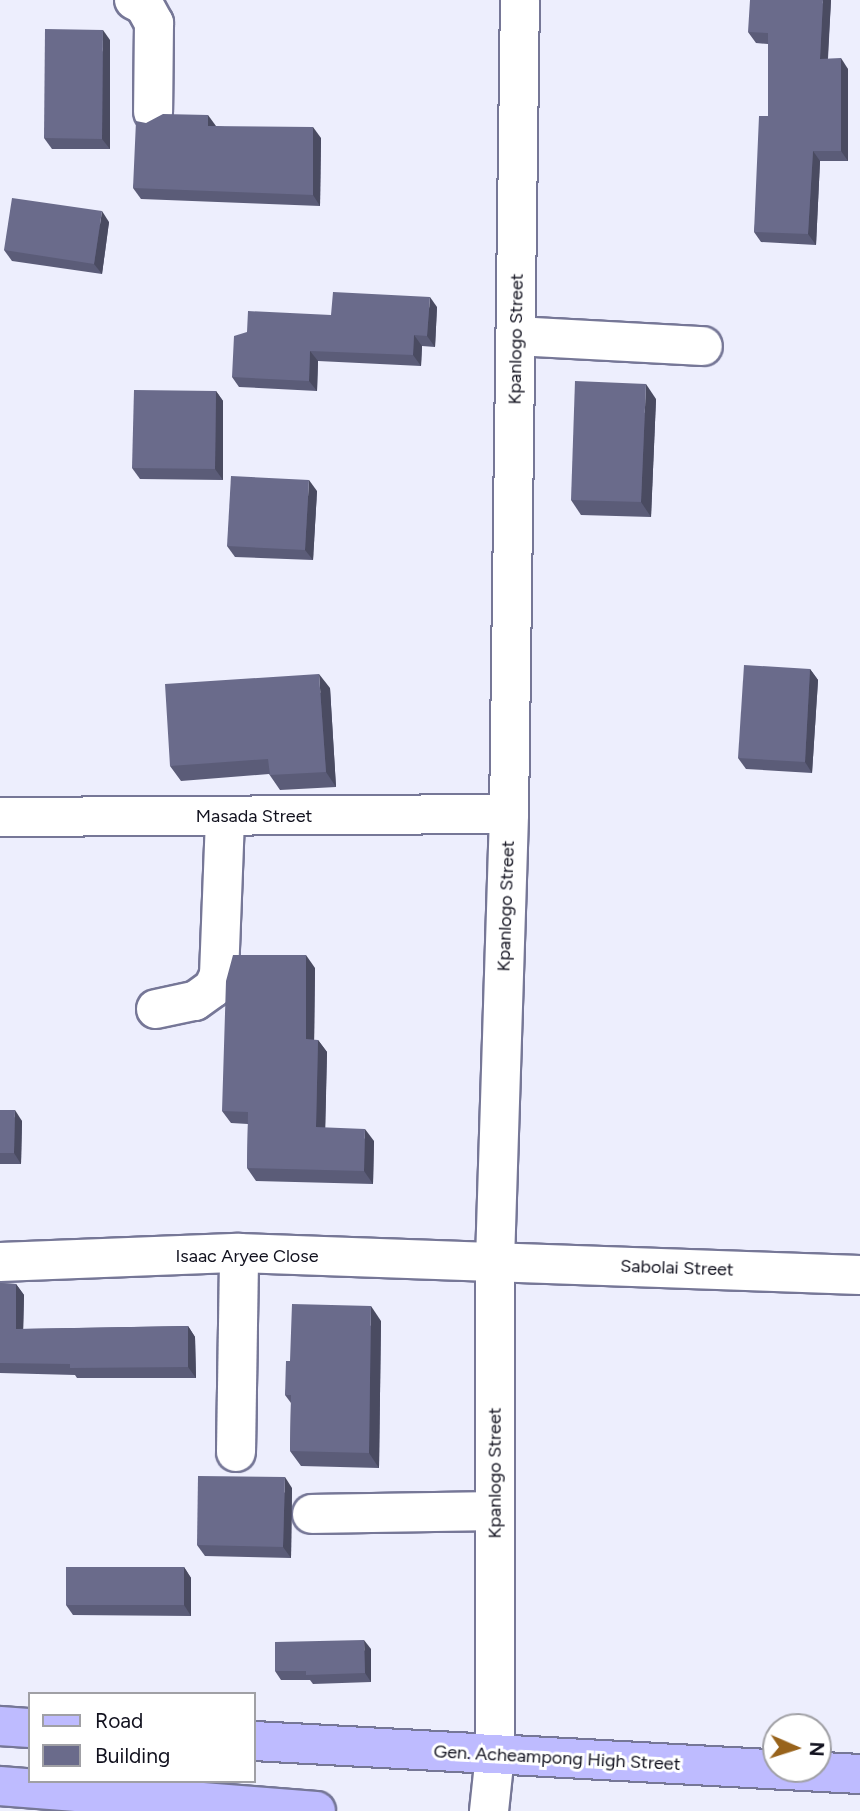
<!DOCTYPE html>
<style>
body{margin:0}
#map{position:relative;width:860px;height:1811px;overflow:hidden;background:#edeefd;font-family:Figtree,sans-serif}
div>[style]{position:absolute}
.roads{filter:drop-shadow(2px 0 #767797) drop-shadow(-2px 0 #767797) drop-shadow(0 2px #767797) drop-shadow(0 -2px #767797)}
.minor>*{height:38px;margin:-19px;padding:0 19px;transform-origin:19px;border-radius:19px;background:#fff}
.major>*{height:38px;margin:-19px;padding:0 19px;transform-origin:19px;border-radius:19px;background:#bebbff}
.wall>*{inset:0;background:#5b5c78}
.shaded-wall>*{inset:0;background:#4a4b61}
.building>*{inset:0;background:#6a6b8b}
span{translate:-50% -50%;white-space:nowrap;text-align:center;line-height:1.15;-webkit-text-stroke:6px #fff;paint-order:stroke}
.street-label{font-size:18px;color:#11111e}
.legend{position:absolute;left:28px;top:1692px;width:228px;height:91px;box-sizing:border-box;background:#fff;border:2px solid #a0a0a5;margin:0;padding:9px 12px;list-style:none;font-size:21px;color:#11111e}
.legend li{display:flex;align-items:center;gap:14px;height:35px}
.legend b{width:35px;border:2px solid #a0a0a5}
.north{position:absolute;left:762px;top:1713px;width:70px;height:70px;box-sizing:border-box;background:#fff;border:2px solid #a0a0a5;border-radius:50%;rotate:93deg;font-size:19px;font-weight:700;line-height:28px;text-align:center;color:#11111e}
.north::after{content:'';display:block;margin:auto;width:24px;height:32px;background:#98631b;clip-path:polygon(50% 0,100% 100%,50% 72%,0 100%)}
</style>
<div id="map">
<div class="roads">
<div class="minor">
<div style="left:134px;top:0;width:11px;rotate:27deg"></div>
<div style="left:144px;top:5px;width:21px;rotate:61deg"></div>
<div style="left:154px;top:23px;width:89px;rotate:90.6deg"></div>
<div style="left:516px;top:336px;width:187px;rotate:3.1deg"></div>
<div style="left:0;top:817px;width:509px;rotate:-0.34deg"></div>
<div style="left:156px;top:1009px;width:40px;rotate:-12deg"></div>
<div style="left:195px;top:1001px;width:22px;rotate:-36deg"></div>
<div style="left:213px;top:988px;width:14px;rotate:-65deg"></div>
<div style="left:219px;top:975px;width:159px;rotate:-87.8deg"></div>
<div style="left:0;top:1262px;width:239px;rotate:-2.2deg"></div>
<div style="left:239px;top:1253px;width:621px;rotate:2.03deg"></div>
<div style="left:236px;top:1452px;width:199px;rotate:-89.1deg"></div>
<div style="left:312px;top:1514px;width:182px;rotate:-0.9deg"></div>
<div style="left:489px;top:1811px;width:56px;rotate:-83.9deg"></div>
<div style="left:495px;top:1755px;width:494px;rotate:-90deg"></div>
<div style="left:495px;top:1261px;width:447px;rotate:-88.2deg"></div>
<div style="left:509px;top:814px;width:814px;rotate:-89.23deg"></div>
</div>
<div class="major">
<div style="left:0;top:1726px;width:30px;rotate:4deg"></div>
<div style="left:254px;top:1741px;width:607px;rotate:3.12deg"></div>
<div style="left:0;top:1786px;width:317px;rotate:4.5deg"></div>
</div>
</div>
<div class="wall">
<div style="clip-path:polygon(831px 0,828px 59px,848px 69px,848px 161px,820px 161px,816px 245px,761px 242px,754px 232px,768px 116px,768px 44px,756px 43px,748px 32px)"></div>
<div style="clip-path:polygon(110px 40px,110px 149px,52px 149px,44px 138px)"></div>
<div style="clip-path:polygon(146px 123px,216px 126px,321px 138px,320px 206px,141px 199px,133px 188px)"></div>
<div style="clip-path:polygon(109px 222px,102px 274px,12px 261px,4px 250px)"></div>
<div style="clip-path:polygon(437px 307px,435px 347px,422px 346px,421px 366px,318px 361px,317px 391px,239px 387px,232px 377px,331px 315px)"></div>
<div style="clip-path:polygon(216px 391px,223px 401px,223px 480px,140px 479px,132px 468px)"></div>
<div style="clip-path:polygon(656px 399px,651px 517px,581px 515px,571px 500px)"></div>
<div style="clip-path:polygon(317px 491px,313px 560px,235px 557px,227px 546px)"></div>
<div style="clip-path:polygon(810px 669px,818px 680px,812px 773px,746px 769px,738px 758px)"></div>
<div style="clip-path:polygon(330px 688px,336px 787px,280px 790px,269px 774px,181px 781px,170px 766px)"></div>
<div style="clip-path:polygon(315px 968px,314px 1040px,318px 1040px,327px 1052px,325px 1128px,374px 1141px,373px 1184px,256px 1181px,247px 1168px,248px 1124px,231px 1123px,222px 1111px)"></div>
<div style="clip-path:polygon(0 1110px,22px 1121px,21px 1164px,0 1164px)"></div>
<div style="clip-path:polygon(0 1283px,16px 1284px,24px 1295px,23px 1329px,188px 1326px,195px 1337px,196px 1378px,77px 1378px,75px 1375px,0 1373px)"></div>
<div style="clip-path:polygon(381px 1321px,379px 1468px,301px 1466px,290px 1451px,291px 1403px,285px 1395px,290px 1361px)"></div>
<div style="clip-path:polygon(292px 1488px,291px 1558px,205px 1556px,197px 1545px)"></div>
<div style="clip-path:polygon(184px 1567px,191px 1578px,191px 1616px,73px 1615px,66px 1605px)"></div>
<div style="clip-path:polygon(371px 1649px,371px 1682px,313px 1684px,310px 1680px,281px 1680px,275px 1671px)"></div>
</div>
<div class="shaded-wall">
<div style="clip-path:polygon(823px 0,831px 0,827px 69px,820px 59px)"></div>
<div style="clip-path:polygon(103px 30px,110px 40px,110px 149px,102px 139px)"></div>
<div style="clip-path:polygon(841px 58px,848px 69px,848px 161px,841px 151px)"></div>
<div style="clip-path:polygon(208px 115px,216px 126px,208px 126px)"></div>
<div style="clip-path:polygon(313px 127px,321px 138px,320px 206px,313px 195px)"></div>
<div style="clip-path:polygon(813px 151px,820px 161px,816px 245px,808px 234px)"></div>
<div style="clip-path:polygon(102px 211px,109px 222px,102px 274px,94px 264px)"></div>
<div style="clip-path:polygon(430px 297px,437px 307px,435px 347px,427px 336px)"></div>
<div style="clip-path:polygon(414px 335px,422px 346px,421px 366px,413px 355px)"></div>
<div style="clip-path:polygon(310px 351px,318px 361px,317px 391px,309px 381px)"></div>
<div style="clip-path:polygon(646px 384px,656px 399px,651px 517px,641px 502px)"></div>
<div style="clip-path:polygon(216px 391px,223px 401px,223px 480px,215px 469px)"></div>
<div style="clip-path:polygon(309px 480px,317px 491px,313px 560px,305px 550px)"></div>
<div style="clip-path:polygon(810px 669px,818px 680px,812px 773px,805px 762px)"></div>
<div style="clip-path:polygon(319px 674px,330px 688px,336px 787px,326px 772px)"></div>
<div style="clip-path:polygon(306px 955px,315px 968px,314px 1052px,306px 1039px)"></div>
<div style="clip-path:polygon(318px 1040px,327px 1052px,325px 1140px,316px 1127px)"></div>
<div style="clip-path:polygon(15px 1110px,22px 1121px,21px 1164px,14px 1153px)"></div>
<div style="clip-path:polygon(365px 1129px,374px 1141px,373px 1184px,364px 1171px)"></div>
<div style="clip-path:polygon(16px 1284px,24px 1295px,23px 1339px,16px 1329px)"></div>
<div style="clip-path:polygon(371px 1306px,381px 1321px,379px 1468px,369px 1453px)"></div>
<div style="clip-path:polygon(188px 1326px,195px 1337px,196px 1378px,188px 1367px)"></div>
<div style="clip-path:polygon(285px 1477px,292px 1488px,291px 1558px,283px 1547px)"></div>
<div style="clip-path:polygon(184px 1567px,191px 1578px,191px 1616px,184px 1605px)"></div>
<div style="clip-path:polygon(364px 1640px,371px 1649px,371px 1682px,365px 1673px)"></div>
</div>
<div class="building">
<div style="clip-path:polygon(750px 0,823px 0,820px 59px,841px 58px,841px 151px,813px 151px,808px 234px,754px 232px,759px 116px,768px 116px,768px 33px,748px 32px)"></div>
<div style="clip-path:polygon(45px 29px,103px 30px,102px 139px,44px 138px)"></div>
<div style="clip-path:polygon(163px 114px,208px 115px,208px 126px,313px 127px,313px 195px,133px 188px,136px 121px,146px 123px)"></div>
<div style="clip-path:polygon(12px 198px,102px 211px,94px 264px,4px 250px)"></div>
<div style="clip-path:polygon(333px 292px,430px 297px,427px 336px,414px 335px,413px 355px,310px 351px,309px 381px,232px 377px,234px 336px,247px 332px,248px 311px,331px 315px)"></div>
<div style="clip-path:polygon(575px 381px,646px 384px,641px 502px,571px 500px)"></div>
<div style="clip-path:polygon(134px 390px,216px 391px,215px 469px,132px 468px)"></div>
<div style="clip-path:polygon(231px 476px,309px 480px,305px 550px,227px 546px)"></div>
<div style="clip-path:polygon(744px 665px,810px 669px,805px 762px,738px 758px)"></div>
<div style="clip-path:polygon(319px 674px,326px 772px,270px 775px,268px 759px,170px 766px,165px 684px)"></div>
<div style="clip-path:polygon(233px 955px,306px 955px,306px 1039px,318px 1040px,316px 1127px,365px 1129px,364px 1171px,247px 1168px,248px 1112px,222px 1111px,226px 981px)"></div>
<div style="clip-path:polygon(0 1110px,15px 1110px,14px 1153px,0 1153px)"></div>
<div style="clip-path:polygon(0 1283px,16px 1284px,16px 1329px,188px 1326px,188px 1367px,70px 1368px,70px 1364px,0 1363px)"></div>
<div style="clip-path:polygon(292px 1304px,371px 1306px,369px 1453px,290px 1451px,291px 1395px,285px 1395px,286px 1361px,290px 1361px)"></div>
<div style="clip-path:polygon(198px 1476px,285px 1477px,283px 1547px,197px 1545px)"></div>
<div style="clip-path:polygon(66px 1567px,184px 1567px,184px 1605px,66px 1605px)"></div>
<div style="clip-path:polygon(364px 1640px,365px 1673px,306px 1675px,306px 1671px,275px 1671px,275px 1642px)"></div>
</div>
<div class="street-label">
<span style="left:516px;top:339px;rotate:-89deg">Kpanlogo Street</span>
<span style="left:254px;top:816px">Masada Street</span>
<span style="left:506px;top:906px;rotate:-88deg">Kpanlogo Street</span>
<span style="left:247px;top:1256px">Isaac Aryee Close</span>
<span style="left:677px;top:1268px;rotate:2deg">Sabolai Street</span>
<span style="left:495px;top:1473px;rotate:-90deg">Kpanlogo Street</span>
<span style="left:557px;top:1758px;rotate:3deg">Gen. Acheampong High Street</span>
</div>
<ul class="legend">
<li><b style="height:9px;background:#bebbff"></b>Road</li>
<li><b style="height:19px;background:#6a6b8b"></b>Building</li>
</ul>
<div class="north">N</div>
</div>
